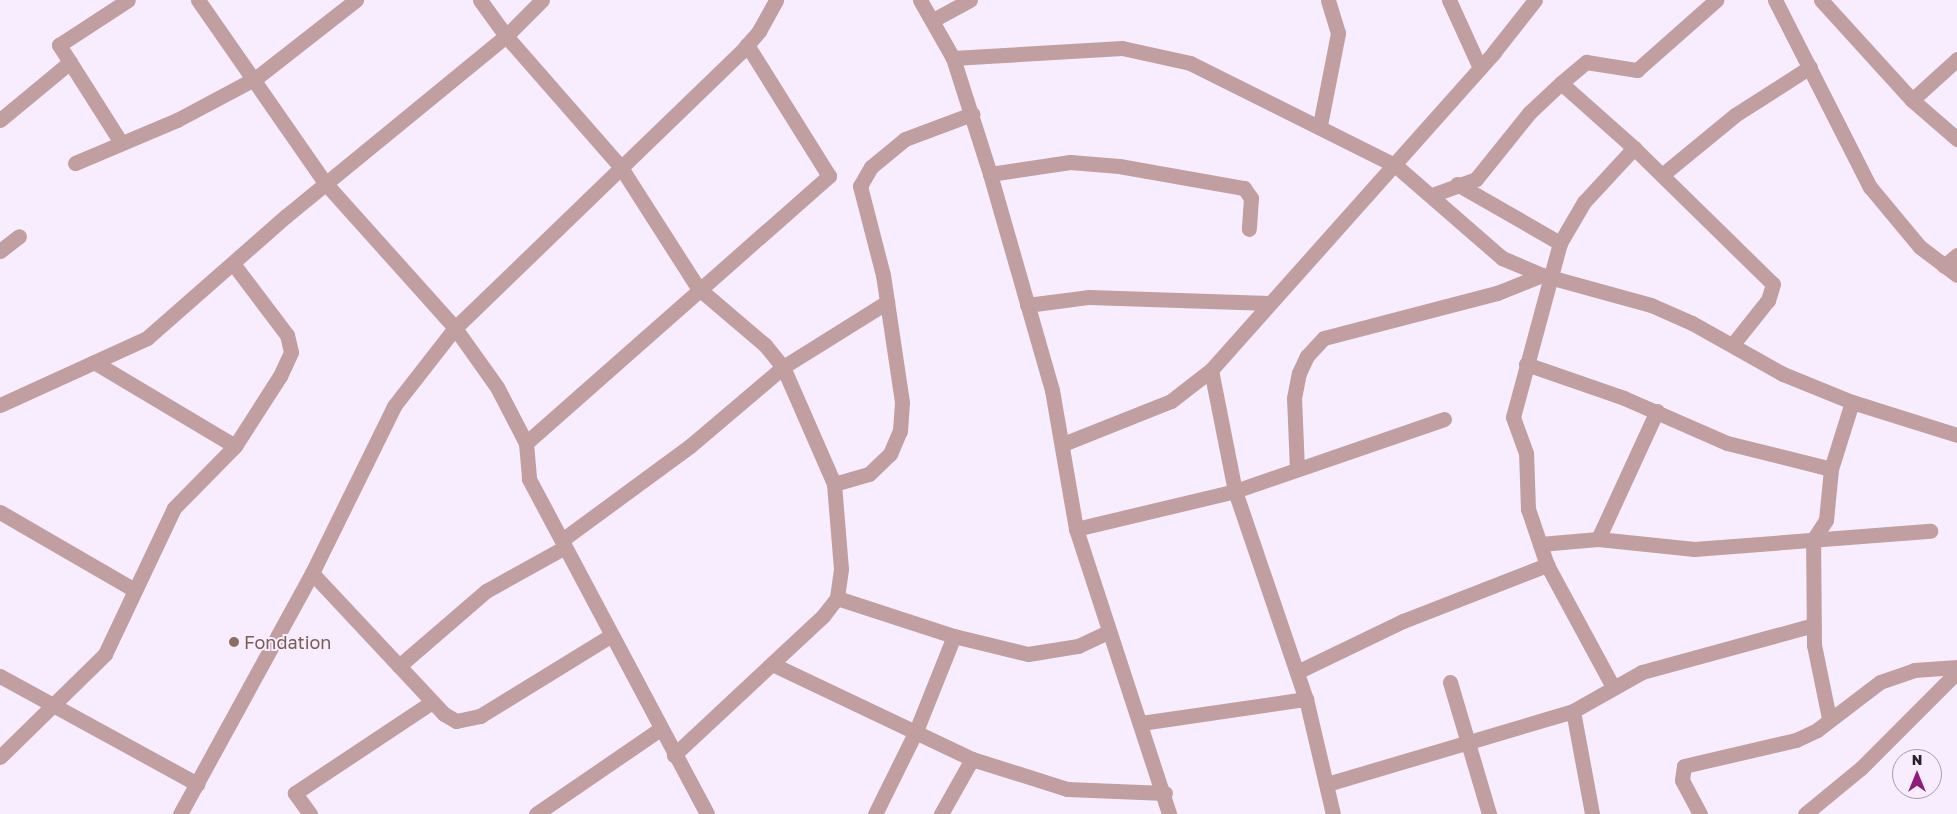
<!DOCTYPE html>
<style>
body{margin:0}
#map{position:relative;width:1957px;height:814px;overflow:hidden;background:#f8edfe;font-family:"Golos Text",sans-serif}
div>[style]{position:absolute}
.street>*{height:15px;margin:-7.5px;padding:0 7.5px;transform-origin:7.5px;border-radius:7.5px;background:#c19e9f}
.dots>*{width:14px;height:14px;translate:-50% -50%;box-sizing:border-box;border:2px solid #f8edfe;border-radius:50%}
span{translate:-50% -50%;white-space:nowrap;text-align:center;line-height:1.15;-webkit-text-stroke:4px #f8edfe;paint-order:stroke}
.education-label{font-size:18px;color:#785e54}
.left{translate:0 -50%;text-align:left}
.north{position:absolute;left:1892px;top:749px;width:50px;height:50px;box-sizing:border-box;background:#f8edfe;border:1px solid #a69cab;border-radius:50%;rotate:0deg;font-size:14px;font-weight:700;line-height:20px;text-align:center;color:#2a232e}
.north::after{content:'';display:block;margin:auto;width:18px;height:22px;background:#901b7a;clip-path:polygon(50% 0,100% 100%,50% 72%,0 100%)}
</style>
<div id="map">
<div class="street">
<div style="left:198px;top:0;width:224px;rotate:55.2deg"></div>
<div style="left:326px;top:184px;width:193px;rotate:48.1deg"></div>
<div style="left:455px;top:328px;width:72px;rotate:54.6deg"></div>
<div style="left:497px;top:387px;width:63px;rotate:62.6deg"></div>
<div style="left:526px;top:443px;width:36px;rotate:85deg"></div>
<div style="left:529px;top:479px;width:379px;rotate:62deg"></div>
<div style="left:480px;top:0;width:44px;rotate:54.2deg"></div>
<div style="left:506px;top:36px;width:173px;rotate:48.8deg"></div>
<div style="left:620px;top:166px;width:145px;rotate:57.4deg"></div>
<div style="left:698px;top:288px;width:88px;rotate:40.4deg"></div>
<div style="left:765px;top:345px;width:28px;rotate:51deg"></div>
<div style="left:783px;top:367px;width:128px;rotate:66.4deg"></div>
<div style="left:834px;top:484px;width:85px;rotate:85.3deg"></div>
<div style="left:841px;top:569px;width:29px;rotate:98deg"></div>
<div style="left:837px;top:598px;width:23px;rotate:128deg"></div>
<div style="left:823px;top:616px;width:204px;rotate:137deg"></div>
<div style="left:920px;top:0;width:67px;rotate:60.4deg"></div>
<div style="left:953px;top:58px;width:122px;rotate:72.3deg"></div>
<div style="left:990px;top:174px;width:225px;rotate:74deg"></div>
<div style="left:1052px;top:390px;width:141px;rotate:80.2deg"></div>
<div style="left:1076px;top:529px;width:300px;rotate:71.9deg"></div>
<div style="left:1449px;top:0;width:75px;rotate:65.5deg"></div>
<div style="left:1775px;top:0;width:210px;rotate:63.1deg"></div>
<div style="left:1870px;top:187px;width:78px;rotate:50.2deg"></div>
<div style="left:1920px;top:247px;width:46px;rotate:37.1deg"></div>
<div style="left:1821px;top:0;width:135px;rotate:47.7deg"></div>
<div style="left:1912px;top:100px;width:60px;rotate:40.9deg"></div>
<div style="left:933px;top:20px;width:42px;rotate:-28.4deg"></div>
<div style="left:953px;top:58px;width:169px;rotate:-3.4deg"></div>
<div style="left:1122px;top:48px;width:70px;rotate:12.4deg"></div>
<div style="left:1190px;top:63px;width:229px;rotate:26.5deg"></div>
<div style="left:1395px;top:165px;width:142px;rotate:41deg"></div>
<div style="left:1502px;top:258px;width:43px;rotate:23deg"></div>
<div style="left:1542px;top:275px;width:113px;rotate:15.4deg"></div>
<div style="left:1651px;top:305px;width:45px;rotate:23.7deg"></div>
<div style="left:1692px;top:323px;width:104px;rotate:29.3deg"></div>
<div style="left:1783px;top:374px;width:74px;rotate:22.1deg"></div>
<div style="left:1852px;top:402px;width:110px;rotate:17.4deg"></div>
<div style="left:1561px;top:83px;width:33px;rotate:-40deg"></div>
<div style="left:1586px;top:62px;width:52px;rotate:8.9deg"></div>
<div style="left:1637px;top:70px;width:106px;rotate:-41.5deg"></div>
<div style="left:1912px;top:100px;width:61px;rotate:-42.3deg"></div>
<div style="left:0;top:120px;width:91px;rotate:-39.6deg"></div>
<div style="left:1320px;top:125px;width:94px;rotate:-78.9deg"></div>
<div style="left:1338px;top:33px;width:34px;rotate:-107deg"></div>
<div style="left:120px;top:141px;width:114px;rotate:-122.4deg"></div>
<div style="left:59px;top:45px;width:82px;rotate:-33.1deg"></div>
<div style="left:75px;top:163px;width:111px;rotate:-22.9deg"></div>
<div style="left:177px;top:120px;width:89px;rotate:-28deg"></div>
<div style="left:256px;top:78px;width:127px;rotate:-38deg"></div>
<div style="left:990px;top:174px;width:81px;rotate:-8.5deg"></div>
<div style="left:1070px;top:162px;width:49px;rotate:4.7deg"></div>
<div style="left:1119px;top:166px;width:127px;rotate:10deg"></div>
<div style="left:1244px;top:188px;width:12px;rotate:55deg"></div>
<div style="left:1251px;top:198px;width:31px;rotate:94deg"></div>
<div style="left:1662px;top:175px;width:94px;rotate:-39.4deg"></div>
<div style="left:1735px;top:115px;width:89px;rotate:-32.6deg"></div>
<div style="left:1457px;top:184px;width:119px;rotate:29.8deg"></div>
<div style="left:1432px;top:195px;width:47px;rotate:-20deg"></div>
<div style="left:1476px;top:179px;width:85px;rotate:-51.2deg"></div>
<div style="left:1529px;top:113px;width:44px;rotate:-43.2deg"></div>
<div style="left:1561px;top:83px;width:98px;rotate:41.7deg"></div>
<div style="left:0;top:251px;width:24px;rotate:-38deg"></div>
<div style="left:1944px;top:266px;width:17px;rotate:-40deg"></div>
<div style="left:1027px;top:305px;width:63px;rotate:-7.4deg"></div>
<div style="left:1089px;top:297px;width:180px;rotate:1.9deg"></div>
<div style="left:94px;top:362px;width:164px;rotate:30.8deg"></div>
<div style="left:1526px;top:364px;width:104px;rotate:19.1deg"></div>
<div style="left:1624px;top:398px;width:112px;rotate:23.6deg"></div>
<div style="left:1727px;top:443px;width:107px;rotate:14deg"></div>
<div style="left:1211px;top:370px;width:123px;rotate:78.8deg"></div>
<div style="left:1235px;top:491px;width:220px;rotate:71.2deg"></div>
<div style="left:1306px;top:699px;width:118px;rotate:76.8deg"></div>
<div style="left:0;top:405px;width:162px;rotate:-24.5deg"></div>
<div style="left:147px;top:338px;width:185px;rotate:-41.3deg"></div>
<div style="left:286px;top:216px;width:284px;rotate:-39.3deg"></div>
<div style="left:506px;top:36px;width:51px;rotate:-45deg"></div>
<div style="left:526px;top:443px;width:404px;rotate:-41.4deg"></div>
<div style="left:829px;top:176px;width:155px;rotate:-122deg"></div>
<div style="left:1063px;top:444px;width:116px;rotate:-21.7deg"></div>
<div style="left:1171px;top:401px;width:51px;rotate:-37.8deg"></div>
<div style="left:1211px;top:370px;width:426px;rotate:-48.3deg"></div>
<div style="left:1494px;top:52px;width:66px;rotate:-51.7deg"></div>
<div style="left:1297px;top:469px;width:71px;rotate:-92.4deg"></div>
<div style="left:1294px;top:398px;width:25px;rotate:-79deg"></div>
<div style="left:1299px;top:373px;width:19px;rotate:-65deg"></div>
<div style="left:1307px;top:356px;width:25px;rotate:-47deg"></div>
<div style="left:1324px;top:338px;width:179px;rotate:-14.6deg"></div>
<div style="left:1497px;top:293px;width:48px;rotate:-21.8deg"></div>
<div style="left:834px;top:484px;width:36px;rotate:-16deg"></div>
<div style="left:869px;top:474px;width:29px;rotate:-44deg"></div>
<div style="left:890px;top:454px;width:25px;rotate:-67deg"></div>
<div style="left:900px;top:431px;width:29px;rotate:-86deg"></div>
<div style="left:902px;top:402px;width:128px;rotate:-98.5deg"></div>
<div style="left:883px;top:275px;width:92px;rotate:-104.5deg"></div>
<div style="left:860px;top:186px;width:22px;rotate:-60deg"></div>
<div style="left:871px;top:167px;width:44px;rotate:-39.5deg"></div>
<div style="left:905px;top:139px;width:72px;rotate:-20.5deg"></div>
<div style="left:0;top:512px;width:154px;rotate:30.1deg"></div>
<div style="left:1076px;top:529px;width:163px;rotate:-13.4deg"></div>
<div style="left:1235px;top:491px;width:221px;rotate:-19deg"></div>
<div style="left:1598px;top:539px;width:141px;rotate:-65.3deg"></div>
<div style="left:562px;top:540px;width:159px;rotate:-36.3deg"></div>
<div style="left:690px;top:446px;width:122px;rotate:-40.3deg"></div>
<div style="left:783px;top:367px;width:123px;rotate:-32deg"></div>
<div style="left:1540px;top:544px;width:58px;rotate:-4.9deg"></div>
<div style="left:1598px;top:539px;width:97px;rotate:5.9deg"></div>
<div style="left:1694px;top:549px;width:237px;rotate:-4.4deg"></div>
<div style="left:312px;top:573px;width:193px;rotate:46.9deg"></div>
<div style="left:444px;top:714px;width:14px;rotate:30deg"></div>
<div style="left:456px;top:721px;width:25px;rotate:-12deg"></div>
<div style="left:480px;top:716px;width:153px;rotate:-31.6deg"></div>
<div style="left:837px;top:598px;width:123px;rotate:18deg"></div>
<div style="left:954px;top:636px;width:76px;rotate:13.7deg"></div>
<div style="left:1028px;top:654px;width:51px;rotate:-9.1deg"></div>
<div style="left:1078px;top:646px;width:33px;rotate:-25deg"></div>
<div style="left:772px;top:664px;width:221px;rotate:25.4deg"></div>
<div style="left:972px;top:759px;width:100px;rotate:17.5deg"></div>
<div style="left:1067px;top:789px;width:98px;rotate:2.3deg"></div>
<div style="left:399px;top:666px;width:115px;rotate:-40.8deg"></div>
<div style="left:486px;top:591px;width:90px;rotate:-29.1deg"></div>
<div style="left:1297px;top:672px;width:118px;rotate:-25.7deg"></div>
<div style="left:1403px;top:621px;width:155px;rotate:-21.3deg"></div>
<div style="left:0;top:676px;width:225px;rotate:28.7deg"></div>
<div style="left:1450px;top:682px;width:138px;rotate:73.5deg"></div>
<div style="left:1613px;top:687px;width:139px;rotate:-118.4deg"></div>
<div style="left:1547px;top:565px;width:59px;rotate:-108.7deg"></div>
<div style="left:1528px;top:509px;width:56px;rotate:-92deg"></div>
<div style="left:1526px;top:453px;width:38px;rotate:-110deg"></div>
<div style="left:1513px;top:417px;width:180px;rotate:-74.9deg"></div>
<div style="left:1560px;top:243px;width:48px;rotate:-59.7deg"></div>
<div style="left:1584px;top:202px;width:74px;rotate:-47.2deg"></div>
<div style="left:1634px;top:148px;width:194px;rotate:44.4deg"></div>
<div style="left:1773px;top:284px;width:17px;rotate:107deg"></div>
<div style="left:1768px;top:300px;width:56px;rotate:128.5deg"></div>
<div style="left:1573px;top:711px;width:105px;rotate:79.5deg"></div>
<div style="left:1829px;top:718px;width:75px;rotate:-101.6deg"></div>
<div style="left:1814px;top:645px;width:105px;rotate:-90.5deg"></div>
<div style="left:1813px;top:540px;width:24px;rotate:-57deg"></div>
<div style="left:1826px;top:520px;width:51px;rotate:-84.4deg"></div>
<div style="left:1831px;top:469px;width:70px;rotate:-72.6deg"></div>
<div style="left:1141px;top:723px;width:167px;rotate:-8.3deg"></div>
<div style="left:0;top:757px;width:147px;rotate:-44.4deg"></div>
<div style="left:105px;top:654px;width:161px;rotate:-64.7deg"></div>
<div style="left:174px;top:508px;width:87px;rotate:-45.5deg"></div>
<div style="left:235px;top:446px;width:83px;rotate:-57.3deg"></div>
<div style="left:280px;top:376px;width:26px;rotate:-65deg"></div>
<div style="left:291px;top:352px;width:17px;rotate:-103deg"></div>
<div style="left:287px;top:335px;width:88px;rotate:-127.1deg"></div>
<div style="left:1327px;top:784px;width:257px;rotate:-16.5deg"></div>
<div style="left:1573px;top:711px;width:79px;rotate:-29.5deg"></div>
<div style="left:1642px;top:672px;width:178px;rotate:-15.3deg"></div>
<div style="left:180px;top:814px;width:275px;rotate:-61.3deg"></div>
<div style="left:312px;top:573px;width:186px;rotate:-63.8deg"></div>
<div style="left:394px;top:406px;width:99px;rotate:-52deg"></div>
<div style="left:455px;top:328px;width:397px;rotate:-44deg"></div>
<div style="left:741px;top:52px;width:28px;rotate:-49deg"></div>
<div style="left:759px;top:31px;width:35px;rotate:-61deg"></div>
<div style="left:310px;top:814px;width:26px;rotate:-126deg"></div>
<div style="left:295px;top:793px;width:164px;rotate:-33.6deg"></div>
<div style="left:536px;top:814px;width:150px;rotate:-34.4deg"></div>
<div style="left:875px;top:814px;width:93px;rotate:-63.7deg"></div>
<div style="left:916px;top:731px;width:102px;rotate:-68.2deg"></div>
<div style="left:941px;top:814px;width:63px;rotate:-60.6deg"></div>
<div style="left:1700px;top:814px;width:38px;rotate:-118deg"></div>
<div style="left:1682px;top:780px;width:14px;rotate:-82deg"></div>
<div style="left:1684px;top:766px;width:115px;rotate:-13.1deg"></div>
<div style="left:1796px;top:740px;width:23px;rotate:-25deg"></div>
<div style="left:1817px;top:730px;width:79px;rotate:-37.3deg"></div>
<div style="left:1880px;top:682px;width:36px;rotate:-19deg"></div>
<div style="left:1914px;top:670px;width:43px;rotate:-4deg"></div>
<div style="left:1805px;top:814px;width:72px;rotate:-39.4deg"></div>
<div style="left:1861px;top:768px;width:136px;rotate:-45deg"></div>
</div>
<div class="dots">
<div style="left:234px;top:642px;background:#8d6e63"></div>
</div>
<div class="education-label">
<span class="left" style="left:244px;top:642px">Fondation</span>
</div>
<div class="north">N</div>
</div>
